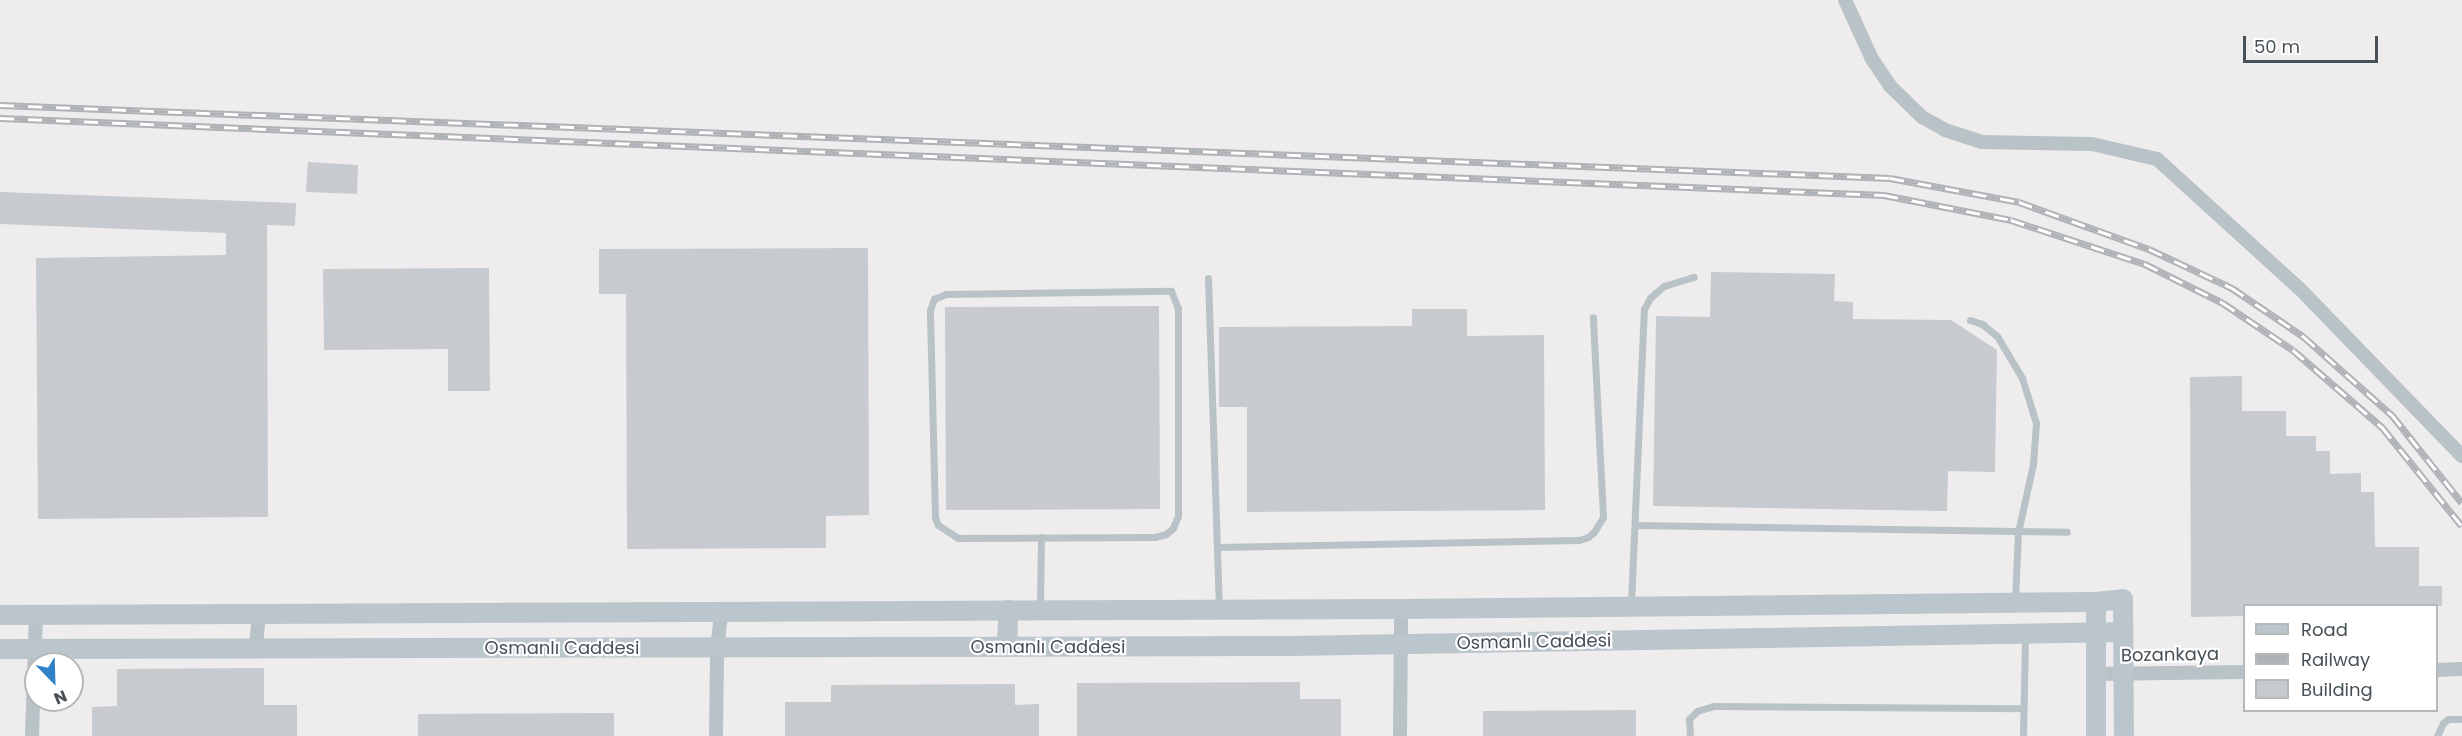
<!DOCTYPE html>
<meta charset="utf-8">
<style>
body{margin:0}
#map{position:relative;width:2462px;height:736px;overflow:hidden;background:#efeced;font-family:Poppins,sans-serif}
div>[style]{position:absolute}
.building>*{inset:0;background:#c7cace}
.lane>*{height:7px;margin:-3.5px;padding:0 3.5px;transform-origin:3.5px;border-radius:3.5px;background:#b9c2c7}
.street>*{height:14px;margin:-7px;padding:0 7px;transform-origin:7px;border-radius:7px;background:#b9c2c7}
.secondary>*{height:20px;margin:-10px;padding:0 10px;transform-origin:10px;border-radius:10px;background:#bac5cc}
.rail>*{height:7px;margin-top:-3.5px;transform-origin:0;background:repeating-linear-gradient(90deg,#fff 0 14px,#afb2b6 0 28px);box-sizing:border-box;border-block:2px solid #afb2b6}
span{translate:-50% -50%;white-space:nowrap;text-align:center;line-height:1.15;-webkit-text-stroke:4.5px #fff;paint-order:stroke}
.street-label{font-size:18px;color:#475157}
.legend{position:absolute;left:2243px;top:604px;width:195px;height:108px;box-sizing:border-box;background:#fff;border:2px solid #b5b9bc;margin:0;padding:8px 10px;list-style:none;font-size:18px;color:#475157}
.legend li{display:flex;align-items:center;gap:12px;height:30px}
.legend b{width:30px;border:2px solid #b5b9bc}
.north{position:absolute;left:24px;top:652px;width:60px;height:60px;box-sizing:border-box;background:#fff;border:2px solid #b5b9bc;border-radius:50%;rotate:157deg;font-size:16px;font-weight:700;line-height:24px;text-align:center;color:#475157}
.north::after{content:'';display:block;margin:auto;width:21px;height:27px;background:#2f82c6;clip-path:polygon(50% 0,100% 100%,50% 72%,0 100%)}
.scale{position:absolute;left:2243px;top:36px;width:135px;height:27px;box-sizing:border-box;border:3px solid #475157;border-top:0;padding-left:8px;font-size:18px;line-height:21px;white-space:nowrap;color:#475157;-webkit-text-stroke:4px #fff;paint-order:stroke}
</style>
<div id="map">
<div class="building">
<div style="clip-path:polygon(308px 162px,358px 165px,357px 194px,306px 192px)"></div>
<div style="clip-path:polygon(0 192px,296px 203px,295px 226px,267px 225px,268px 517px,38px 519px,36px 258px,226px 255px,226px 233px,0 224px)"></div>
<div style="clip-path:polygon(868px 248px,869px 515px,826px 516px,826px 548px,627px 549px,626px 294px,599px 294px,599px 249px)"></div>
<div style="clip-path:polygon(489px 268px,490px 391px,448px 391px,448px 349px,324px 350px,323px 269px)"></div>
<div style="clip-path:polygon(1711px 272px,1835px 274px,1834px 301px,1853px 302px,1853px 319px,1951px 320px,1997px 350px,1995px 472px,1948px 471px,1947px 511px,1653px 506px,1656px 316px,1710px 317px)"></div>
<div style="clip-path:polygon(1159px 306px,1160px 509px,946px 510px,945px 307px)"></div>
<div style="clip-path:polygon(1412px 309px,1467px 309px,1467px 336px,1544px 335px,1545px 510px,1247px 512px,1247px 407px,1219px 407px,1219px 327px,1412px 326px)"></div>
<div style="clip-path:polygon(2242px 376px,2242px 411px,2286px 411px,2286px 436px,2316px 436px,2316px 451px,2330px 451px,2330px 474px,2361px 473px,2361px 492px,2374px 492px,2375px 547px,2419px 547px,2419px 586px,2442px 586px,2442px 606px,2244px 606px,2244px 616px,2191px 617px,2190px 377px)"></div>
<div style="clip-path:polygon(264px 668px,264px 705px,297px 705px,297px 736px,92px 736px,92px 707px,117px 706px,117px 669px)"></div>
<div style="clip-path:polygon(1300px 682px,1300px 699px,1341px 699px,1341px 736px,1077px 736px,1077px 683px)"></div>
<div style="clip-path:polygon(1015px 684px,1015px 705px,1039px 704px,1039px 736px,785px 736px,785px 702px,831px 702px,831px 685px)"></div>
<div style="clip-path:polygon(1636px 710px,1636px 736px,1483px 736px,1483px 711px)"></div>
<div style="clip-path:polygon(614px 713px,614px 736px,418px 736px,418px 714px)"></div>
</div>
<div class="lane">
<div style="left:1208px;top:278px;width:329px;rotate:88.1deg"></div>
<div style="left:1171px;top:291px;width:18px;rotate:68deg"></div>
<div style="left:1178px;top:308px;width:208px;rotate:90deg"></div>
<div style="left:1178px;top:516px;width:13px;rotate:113deg"></div>
<div style="left:1173px;top:528px;width:9px;rotate:139deg"></div>
<div style="left:1166px;top:534px;width:11px;rotate:165deg"></div>
<div style="left:1155px;top:537px;width:197px;rotate:179.7deg"></div>
<div style="left:958px;top:538px;width:24px;rotate:-147deg"></div>
<div style="left:938px;top:525px;width:9px;rotate:-111deg"></div>
<div style="left:935px;top:517px;width:207px;rotate:-91.4deg"></div>
<div style="left:930px;top:310px;width:12px;rotate:-70deg"></div>
<div style="left:934px;top:299px;width:13px;rotate:-23deg"></div>
<div style="left:946px;top:294px;width:225px;rotate:-0.8deg"></div>
<div style="left:1970px;top:320px;width:13px;rotate:18deg"></div>
<div style="left:1982px;top:324px;width:19px;rotate:39deg"></div>
<div style="left:1997px;top:336px;width:49px;rotate:59.2deg"></div>
<div style="left:2022px;top:378px;width:47px;rotate:72.7deg"></div>
<div style="left:2036px;top:423px;width:41px;rotate:94.2deg"></div>
<div style="left:2033px;top:464px;width:70px;rotate:102.4deg"></div>
<div style="left:2018px;top:532px;width:70px;rotate:92.5deg"></div>
<div style="left:1635px;top:525px;width:432px;rotate:0.9deg"></div>
<div style="left:1217px;top:547px;width:362px;rotate:-1.1deg"></div>
<div style="left:1579px;top:540px;width:9px;rotate:-18deg"></div>
<div style="left:1588px;top:537px;width:8px;rotate:-40deg"></div>
<div style="left:1594px;top:532px;width:17px;rotate:-59deg"></div>
<div style="left:1603px;top:517px;width:200px;rotate:-92.9deg"></div>
<div style="left:1631px;top:604px;width:295px;rotate:-87.5deg"></div>
<div style="left:1644px;top:309px;width:13px;rotate:-61deg"></div>
<div style="left:1650px;top:298px;width:18px;rotate:-41deg"></div>
<div style="left:1664px;top:286px;width:31px;rotate:-17deg"></div>
<div style="left:1040px;top:607px;width:70px;rotate:-89.2deg"></div>
<div style="left:1690px;top:736px;width:17px;rotate:-93deg"></div>
<div style="left:1689px;top:719px;width:11px;rotate:-45deg"></div>
<div style="left:1697px;top:711px;width:17px;rotate:-17deg"></div>
<div style="left:1713px;top:706px;width:310px;rotate:0.4deg"></div>
<div style="left:2023px;top:736px;width:99px;rotate:-88.8deg"></div>
<div style="left:2437px;top:736px;width:14px;rotate:-65deg"></div>
<div style="left:2443px;top:723px;width:6px;rotate:-39deg"></div>
<div style="left:2448px;top:719px;width:14px"></div>
</div>
<div class="street">
<div style="left:1845px;top:0;width:65px;rotate:65.4deg"></div>
<div style="left:1872px;top:59px;width:32px;rotate:56deg"></div>
<div style="left:1890px;top:86px;width:45px;rotate:44.1deg"></div>
<div style="left:1922px;top:117px;width:26px;rotate:29deg"></div>
<div style="left:1945px;top:130px;width:38px;rotate:18deg"></div>
<div style="left:1981px;top:142px;width:111px;rotate:1deg"></div>
<div style="left:2092px;top:144px;width:67px;rotate:13deg"></div>
<div style="left:2157px;top:159px;width:193px;rotate:42.3deg"></div>
<div style="left:2300px;top:289px;width:233px;rotate:45.9deg"></div>
<div style="left:256px;top:647px;width:33px;rotate:-85deg"></div>
<div style="left:2436px;top:670px;width:26px;rotate:-2deg"></div>
<div style="left:2096px;top:674px;width:148px;rotate:-0.8deg"></div>
<div style="left:32px;top:736px;width:122px;rotate:-88.1deg"></div>
<div style="left:716px;top:736px;width:88px;rotate:-89.3deg"></div>
<div style="left:717px;top:648px;width:38px;rotate:-83deg"></div>
<div style="left:1400px;top:736px;width:127px;rotate:-89.5deg"></div>
</div>
<div class="secondary">
<div style="left:0;top:615px;width:1401px;rotate:-0.25deg"></div>
<div style="left:1401px;top:609px;width:695px;rotate:-0.58deg"></div>
<div style="left:2096px;top:602px;width:27px;rotate:-6deg"></div>
<div style="left:2123px;top:599px;width:137px;rotate:89.6deg"></div>
<div style="left:1007px;top:647px;width:37px;rotate:-88deg"></div>
<div style="left:0;top:649px;width:1291px;rotate:-0.13deg"></div>
<div style="left:1291px;top:646px;width:832px;rotate:-0.96deg"></div>
<div style="left:2096px;top:736px;width:134px;rotate:-90deg"></div>
</div>
<div class="rail">
<div style="left:0;top:105px;width:1891px;rotate:2.21deg"></div>
<div style="left:1890px;top:178px;width:131px;rotate:10.5deg"></div>
<div style="left:2019px;top:202px;width:138px;rotate:19.9deg"></div>
<div style="left:2149px;top:249px;width:92px;rotate:25.2deg"></div>
<div style="left:2232px;top:288px;width:87px;rotate:34.2deg"></div>
<div style="left:2304px;top:337px;width:118px;rotate:41.6deg"></div>
<div style="left:2392px;top:415px;width:112px;rotate:51.5deg"></div>
<div style="left:0;top:118px;width:1886px;rotate:2.34deg"></div>
<div style="left:1884px;top:195px;width:129px;rotate:11.1deg"></div>
<div style="left:2011px;top:220px;width:141px;rotate:18.2deg"></div>
<div style="left:2145px;top:264px;width:87px;rotate:26.6deg"></div>
<div style="left:2223px;top:303px;width:84px;rotate:33.9deg"></div>
<div style="left:2293px;top:350px;width:118px;rotate:40.9deg"></div>
<div style="left:2382px;top:427px;width:127px;rotate:51.1deg"></div>
</div>
<div class="street-label">
<span style="left:1534px;top:642px;rotate:-1deg">Osmanlı Caddesi</span>
<span style="left:1048px;top:647px">Osmanlı Caddesi</span>
<span style="left:562px;top:648px">Osmanlı Caddesi</span>
<span style="left:2170px;top:655px;rotate:-1deg">Bozankaya</span>
</div>
<ul class="legend">
<li><b style="height:8px;background:#bac5cc"></b>Road</li>
<li><b style="height:8px;background:#afb2b6"></b>Railway</li>
<li><b style="height:16px;background:#c7cace"></b>Building</li>
</ul>
<div class="north">N</div>
<div class="scale">50 m</div>
</div>
